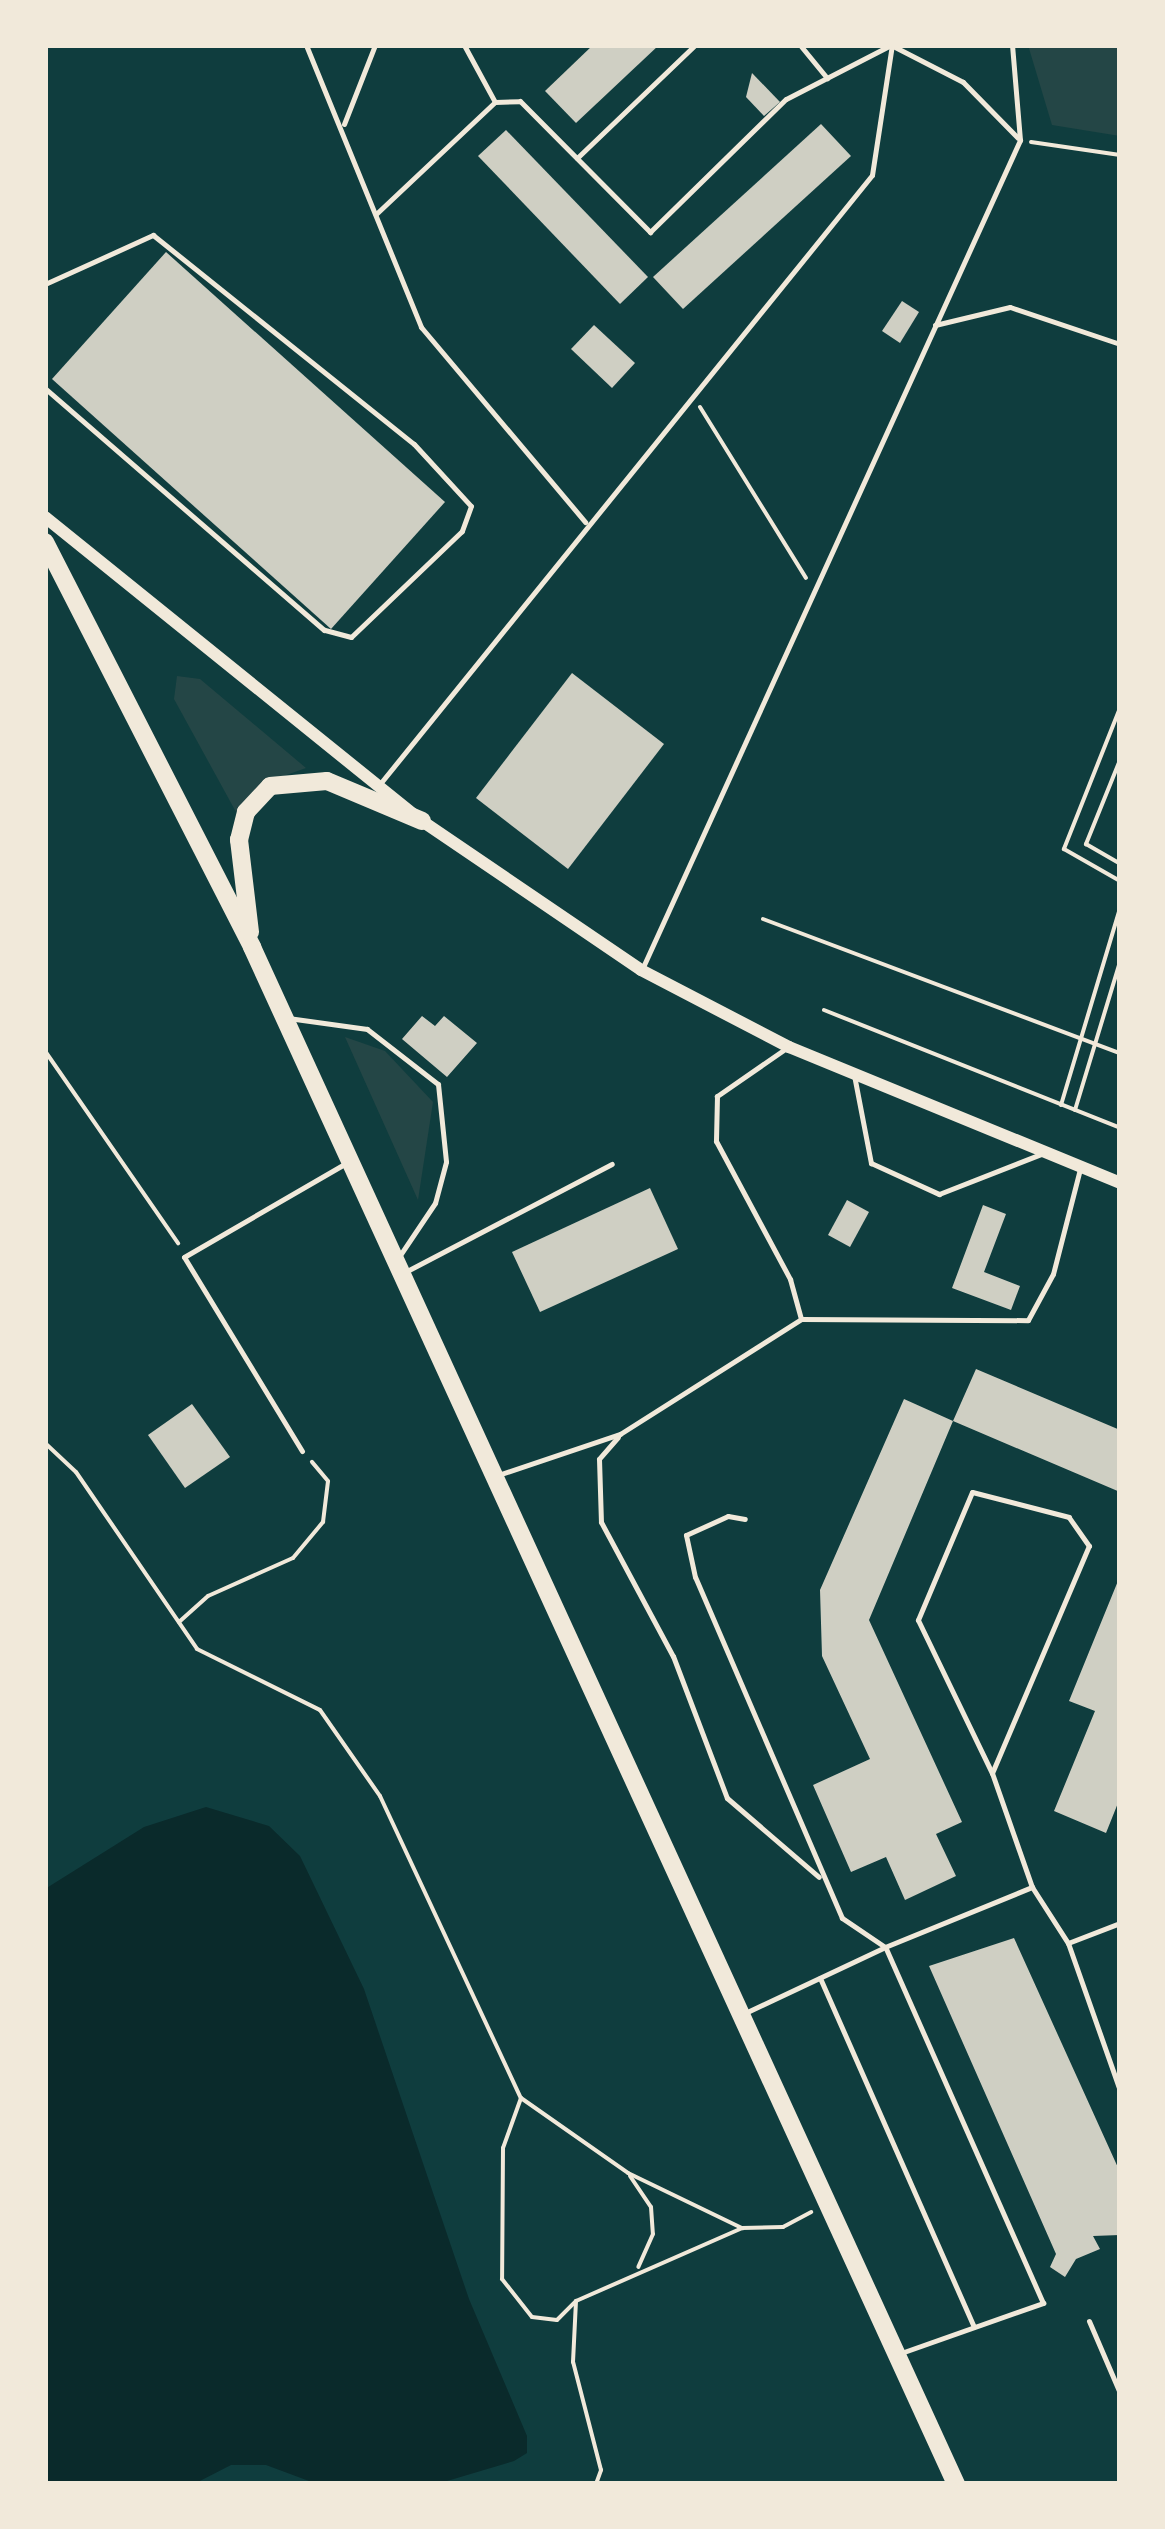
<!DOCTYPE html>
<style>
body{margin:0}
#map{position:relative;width:1165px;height:2529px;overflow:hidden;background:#0f3d3e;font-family:Ubuntu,sans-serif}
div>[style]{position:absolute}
.green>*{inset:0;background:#244646}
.water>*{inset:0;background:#0a2a2b}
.building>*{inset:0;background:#cfcfc3}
.path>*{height:4px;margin:-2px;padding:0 2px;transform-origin:2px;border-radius:2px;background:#f1e9da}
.service>*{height:5px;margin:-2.5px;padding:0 2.5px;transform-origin:2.5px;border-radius:2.5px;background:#f1e9da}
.tertiary>*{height:12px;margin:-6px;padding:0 6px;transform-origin:6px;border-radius:6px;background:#f1e9da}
.trunk>*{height:18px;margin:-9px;padding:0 9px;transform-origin:9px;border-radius:9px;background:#f1e9da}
span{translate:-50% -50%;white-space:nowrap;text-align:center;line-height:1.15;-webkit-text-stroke:8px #f1e9da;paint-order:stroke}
.frame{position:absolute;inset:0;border:48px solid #f1e9da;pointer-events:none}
</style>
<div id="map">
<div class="green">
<div style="clip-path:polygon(1028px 45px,1120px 45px,1120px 136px,1052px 125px)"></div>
<div style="clip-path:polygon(177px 676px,200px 679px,306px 768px,261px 784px,236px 812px,174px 699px)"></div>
<div style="clip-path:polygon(345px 1037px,385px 1051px,433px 1102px,418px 1200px)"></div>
</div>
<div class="water">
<div style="clip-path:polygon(206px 1807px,269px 1826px,300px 1856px,364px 1989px,469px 2299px,527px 2436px,527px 2453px,514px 2461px,437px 2484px,317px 2484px,266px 2465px,231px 2465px,194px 2484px,45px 2484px,45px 1889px,144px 1827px)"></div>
</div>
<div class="building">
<div style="clip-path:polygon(593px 45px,659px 45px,576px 123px,545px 91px)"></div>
<div style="clip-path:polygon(752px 73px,780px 102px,764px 116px,746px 97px)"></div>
<div style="clip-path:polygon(821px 124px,851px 156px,683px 309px,653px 277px)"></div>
<div style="clip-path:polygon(506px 130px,648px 277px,620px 304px,478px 156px)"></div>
<div style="clip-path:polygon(166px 252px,445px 502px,331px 629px,52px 379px)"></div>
<div style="clip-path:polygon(902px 301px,919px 312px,900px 343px,882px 331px)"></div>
<div style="clip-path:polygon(594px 325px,635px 363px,612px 388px,571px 349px)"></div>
<div style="clip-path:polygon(572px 673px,664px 744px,568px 869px,476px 798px)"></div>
<div style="clip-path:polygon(422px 1016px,435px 1026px,444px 1016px,477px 1043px,447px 1077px,402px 1039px)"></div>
<div style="clip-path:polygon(650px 1188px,678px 1249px,540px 1312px,512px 1252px)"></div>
<div style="clip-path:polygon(847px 1200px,869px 1212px,850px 1247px,828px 1235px)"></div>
<div style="clip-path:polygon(983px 1205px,1006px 1214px,984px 1272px,1020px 1286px,1011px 1310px,952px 1288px)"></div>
<div style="clip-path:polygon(976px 1369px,1120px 1430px,1120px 1492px,953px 1421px,869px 1620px,962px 1822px,936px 1834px,956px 1876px,905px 1900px,886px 1857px,851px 1872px,813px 1785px,870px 1759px,822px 1656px,820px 1590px,904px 1399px,953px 1421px)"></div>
<div style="clip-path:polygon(192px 1404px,230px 1457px,185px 1488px,148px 1435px)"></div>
<div style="clip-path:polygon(1120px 1576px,1120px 1798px,1106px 1833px,1054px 1811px,1095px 1711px,1069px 1701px)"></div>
<div style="clip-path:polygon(1014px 1938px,1120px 2172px,1120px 2235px,1093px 2236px,1100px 2249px,1076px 2259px,1065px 2277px,1050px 2267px,1056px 2254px,929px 1966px)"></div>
</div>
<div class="path">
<div style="left:1031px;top:142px;width:90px;rotate:8.3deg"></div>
<div style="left:700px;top:407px;width:201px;rotate:58.2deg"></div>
<div style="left:1120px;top:708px;width:152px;rotate:111.7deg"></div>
<div style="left:1064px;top:849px;width:64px;rotate:29.7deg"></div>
<div style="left:1120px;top:760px;width:91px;rotate:112deg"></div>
<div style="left:1086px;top:844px;width:39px;rotate:30deg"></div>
<div style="left:763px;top:919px;width:381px;rotate:20.6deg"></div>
<div style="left:824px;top:1010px;width:319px;rotate:21.7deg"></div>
<div style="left:45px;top:1051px;width:234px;rotate:55.3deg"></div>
<div style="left:1061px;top:1105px;width:206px;rotate:-73.3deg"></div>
<div style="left:1075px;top:1110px;width:155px;rotate:-73.1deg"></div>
<div style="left:45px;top:1443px;width:42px;rotate:43.1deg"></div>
<div style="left:76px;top:1472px;width:214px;rotate:55.6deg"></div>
<div style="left:197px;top:1649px;width:137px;rotate:26.4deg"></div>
<div style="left:320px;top:1710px;width:105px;rotate:55.1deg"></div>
<div style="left:380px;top:1796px;width:333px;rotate:65deg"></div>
<div style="left:521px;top:2098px;width:131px;rotate:35deg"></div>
<div style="left:628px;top:2173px;width:127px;rotate:25.8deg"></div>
<div style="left:742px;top:2228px;width:41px;rotate:-1.4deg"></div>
<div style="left:783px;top:2227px;width:32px;rotate:-28deg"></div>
<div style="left:179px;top:1622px;width:39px;rotate:-42deg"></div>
<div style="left:208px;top:1596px;width:93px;rotate:-24.1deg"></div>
<div style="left:293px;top:1558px;width:47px;rotate:-50.2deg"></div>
<div style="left:323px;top:1522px;width:41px;rotate:-83deg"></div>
<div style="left:328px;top:1481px;width:25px;rotate:-130deg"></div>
<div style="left:521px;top:2098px;width:53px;rotate:109.8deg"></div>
<div style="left:503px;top:2148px;width:131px;rotate:90.4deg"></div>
<div style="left:502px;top:2279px;width:48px;rotate:51.7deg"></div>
<div style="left:532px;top:2317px;width:25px;rotate:7deg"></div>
<div style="left:557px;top:2320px;width:27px;rotate:-45deg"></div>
<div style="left:630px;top:2176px;width:37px;rotate:56deg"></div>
<div style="left:651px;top:2207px;width:27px;rotate:86deg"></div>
<div style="left:653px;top:2234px;width:36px;rotate:114deg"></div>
<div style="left:596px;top:2484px;width:15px;rotate:-70deg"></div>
<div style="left:601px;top:2470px;width:112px;rotate:-104.5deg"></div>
<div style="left:573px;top:2362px;width:61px;rotate:-87.2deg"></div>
<div style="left:576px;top:2301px;width:181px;rotate:-23.7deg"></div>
</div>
<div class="service">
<div style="left:306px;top:45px;width:305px;rotate:67.8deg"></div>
<div style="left:421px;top:327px;width:255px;rotate:49.9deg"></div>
<div style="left:464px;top:45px;width:65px;rotate:61.5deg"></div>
<div style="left:800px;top:45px;width:43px;rotate:50.7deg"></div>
<div style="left:344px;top:124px;width:85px;rotate:-68.6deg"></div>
<div style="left:577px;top:158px;width:163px;rotate:-43.8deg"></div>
<div style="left:376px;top:214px;width:163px;rotate:-43.3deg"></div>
<div style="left:495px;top:102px;width:25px;rotate:-2deg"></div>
<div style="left:520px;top:101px;width:185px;rotate:45.2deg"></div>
<div style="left:650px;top:232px;width:190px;rotate:-44.4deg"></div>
<div style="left:786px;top:99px;width:118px;rotate:-27.2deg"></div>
<div style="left:891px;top:45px;width:81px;rotate:27.2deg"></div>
<div style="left:963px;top:82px;width:78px;rotate:45.5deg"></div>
<div style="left:45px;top:284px;width:119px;rotate:-24.4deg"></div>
<div style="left:153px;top:235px;width:334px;rotate:38.7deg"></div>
<div style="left:414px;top:444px;width:84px;rotate:47.4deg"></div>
<div style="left:471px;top:506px;width:27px;rotate:110deg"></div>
<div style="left:462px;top:531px;width:153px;rotate:136.3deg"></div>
<div style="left:351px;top:637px;width:28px;rotate:-165deg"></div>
<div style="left:324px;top:630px;width:369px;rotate:-139.1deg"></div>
<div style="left:935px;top:325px;width:77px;rotate:-13.5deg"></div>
<div style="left:1010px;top:307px;width:116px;rotate:18.6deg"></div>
<div style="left:379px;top:785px;width:784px;rotate:-51.05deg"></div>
<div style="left:872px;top:175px;width:132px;rotate:-81.3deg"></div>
<div style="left:643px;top:967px;width:909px;rotate:-65.49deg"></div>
<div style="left:1020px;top:140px;width:95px;rotate:-94.8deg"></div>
<div style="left:288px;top:1018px;width:80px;rotate:7.9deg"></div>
<div style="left:367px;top:1029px;width:90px;rotate:37.8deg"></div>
<div style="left:438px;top:1084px;width:78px;rotate:84.1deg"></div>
<div style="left:446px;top:1162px;width:42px;rotate:105deg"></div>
<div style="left:435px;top:1203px;width:66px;rotate:123.9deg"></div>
<div style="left:785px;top:1049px;width:83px;rotate:145.3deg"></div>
<div style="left:717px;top:1096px;width:45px;rotate:91.3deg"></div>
<div style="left:716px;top:1141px;width:157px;rotate:61.8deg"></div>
<div style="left:790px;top:1279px;width:41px;rotate:74.6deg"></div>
<div style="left:854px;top:1075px;width:90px;rotate:79.1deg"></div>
<div style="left:871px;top:1163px;width:75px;rotate:24.5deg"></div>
<div style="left:939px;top:1194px;width:110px;rotate:-21.4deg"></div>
<div style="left:407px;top:1271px;width:231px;rotate:-27.6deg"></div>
<div style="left:618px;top:1437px;width:29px;rotate:131deg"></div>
<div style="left:599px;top:1459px;width:63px;rotate:88.2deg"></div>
<div style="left:601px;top:1522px;width:152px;rotate:61.8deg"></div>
<div style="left:673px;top:1656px;width:152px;rotate:69.2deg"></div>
<div style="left:727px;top:1798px;width:121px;rotate:40.7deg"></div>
<div style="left:302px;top:1451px;width:227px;rotate:-121.3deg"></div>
<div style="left:184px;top:1257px;width:190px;rotate:-30.1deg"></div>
<div style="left:498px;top:1475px;width:129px;rotate:-18.6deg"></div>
<div style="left:620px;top:1434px;width:214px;rotate:-32.4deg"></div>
<div style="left:801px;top:1319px;width:227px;rotate:0.3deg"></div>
<div style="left:1028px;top:1320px;width:52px;rotate:-61.5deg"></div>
<div style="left:1053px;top:1274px;width:108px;rotate:-75.6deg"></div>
<div style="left:992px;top:1773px;width:247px;rotate:-66.9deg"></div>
<div style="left:1089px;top:1546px;width:35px;rotate:-125deg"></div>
<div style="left:1069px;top:1517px;width:100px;rotate:-165.5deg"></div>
<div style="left:972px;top:1492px;width:139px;rotate:112.9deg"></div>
<div style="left:918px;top:1620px;width:170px;rotate:64.2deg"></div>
<div style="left:992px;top:1773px;width:121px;rotate:70.7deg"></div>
<div style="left:1068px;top:1943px;width:157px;rotate:70.6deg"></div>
<div style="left:820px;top:1978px;width:381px;rotate:66.2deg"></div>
<div style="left:745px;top:2013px;width:155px;rotate:-25.2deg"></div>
<div style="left:885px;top:1947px;width:52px;rotate:-146deg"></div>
<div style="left:842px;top:1918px;width:371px;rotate:-113.3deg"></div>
<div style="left:695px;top:1577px;width:43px;rotate:-102.1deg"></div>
<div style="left:686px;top:1535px;width:46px;rotate:-24.3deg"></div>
<div style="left:728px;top:1516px;width:17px;rotate:10deg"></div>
<div style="left:1089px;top:2321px;width:78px;rotate:66.7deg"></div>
<div style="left:901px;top:2353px;width:151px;rotate:-19.4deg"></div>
<div style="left:1043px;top:2303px;width:389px;rotate:-113.9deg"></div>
<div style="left:885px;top:1947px;width:159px;rotate:-22.2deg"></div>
<div style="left:1032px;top:1887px;width:67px;rotate:57.3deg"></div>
<div style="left:1068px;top:1943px;width:56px;rotate:-21deg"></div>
</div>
<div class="tertiary">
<div style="left:45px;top:517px;width:484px;rotate:38.9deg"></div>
<div style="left:422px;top:821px;width:265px;rotate:34.2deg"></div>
<div style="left:641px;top:970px;width:167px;rotate:27.5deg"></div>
<div style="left:789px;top:1047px;width:358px;rotate:22.3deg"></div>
</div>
<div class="trunk">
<div style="left:45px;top:542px;width:455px;rotate:62.9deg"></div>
<div style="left:252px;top:947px;width:1691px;rotate:65.39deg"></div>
<div style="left:250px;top:932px;width:93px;rotate:-96.8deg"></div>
<div style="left:239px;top:840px;width:29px;rotate:-76deg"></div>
<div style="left:246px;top:812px;width:35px;rotate:-47deg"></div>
<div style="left:270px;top:786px;width:57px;rotate:-5deg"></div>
<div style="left:327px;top:781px;width:103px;rotate:22.8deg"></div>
</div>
<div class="frame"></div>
</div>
